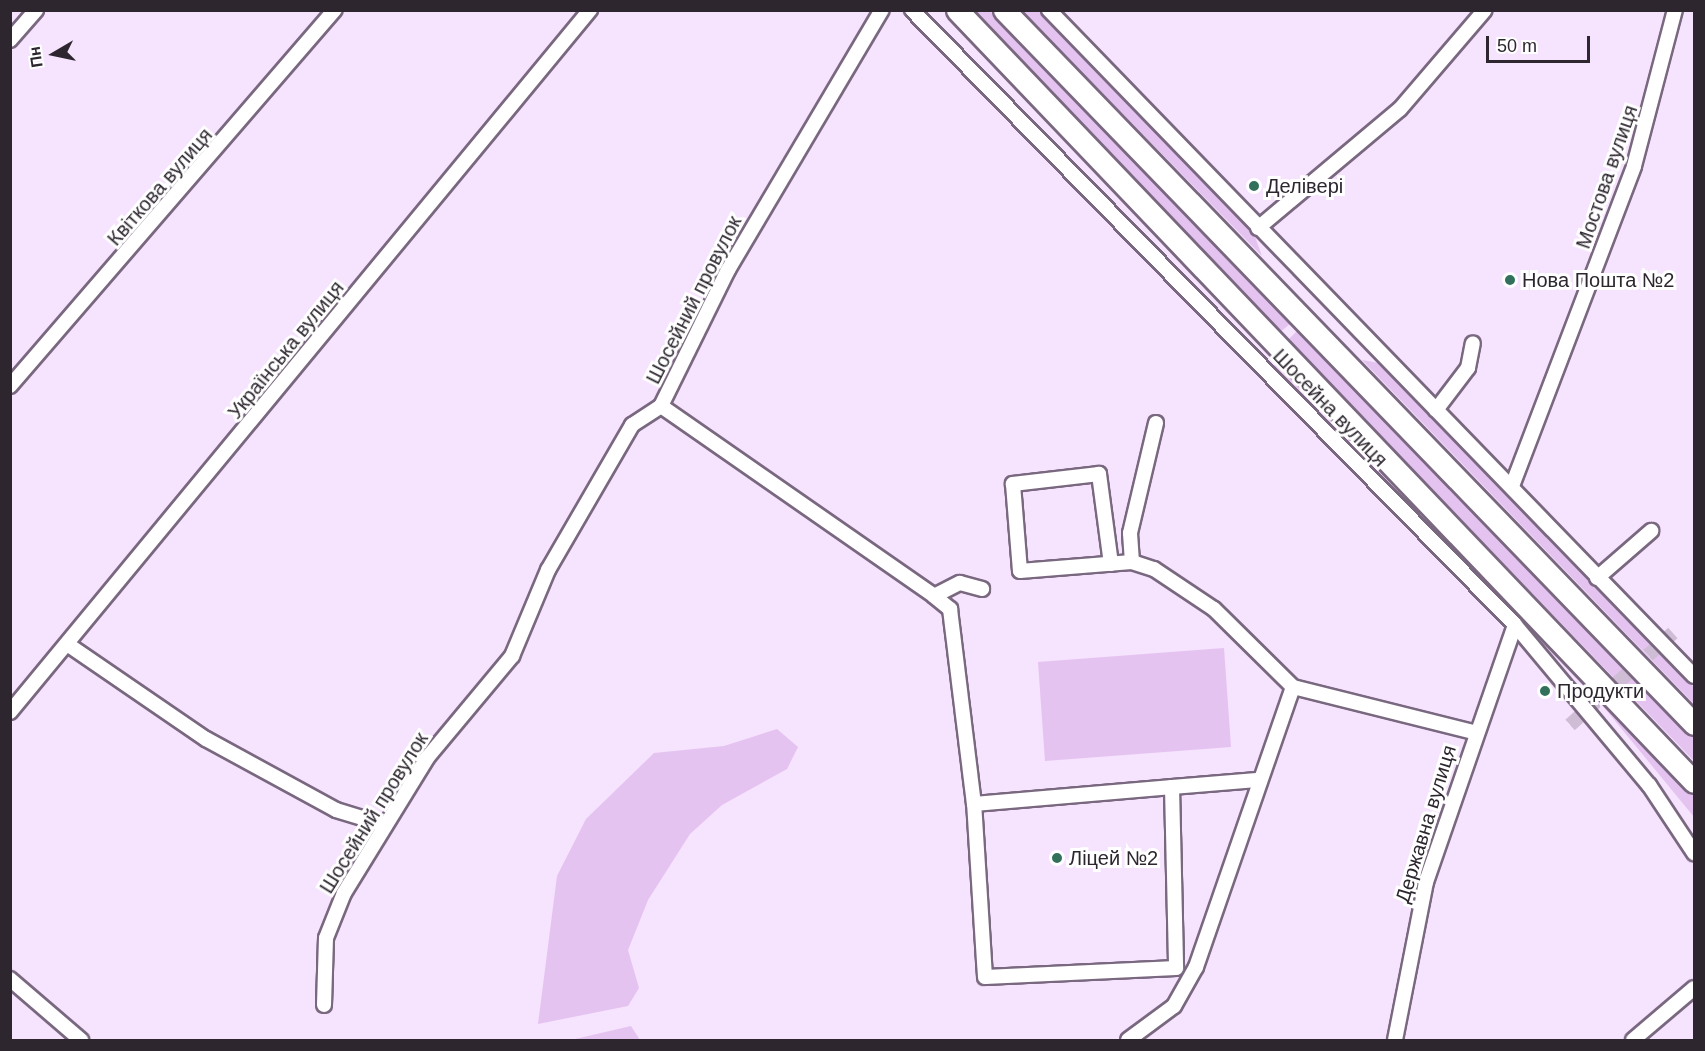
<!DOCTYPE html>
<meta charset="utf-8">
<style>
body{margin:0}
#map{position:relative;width:1705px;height:1051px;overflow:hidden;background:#f6e3fd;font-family:Helvetica,sans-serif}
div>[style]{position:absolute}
.green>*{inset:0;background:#e5c3f1}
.minor-tunnel>*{height:14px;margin-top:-7px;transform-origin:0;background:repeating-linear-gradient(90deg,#cebdd4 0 14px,transparent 0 21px)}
.roads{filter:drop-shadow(2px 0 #79687f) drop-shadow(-2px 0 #79687f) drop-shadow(0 2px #79687f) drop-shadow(0 -2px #79687f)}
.minor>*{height:14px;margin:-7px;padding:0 7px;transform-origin:7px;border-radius:7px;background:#fff}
.highway>*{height:21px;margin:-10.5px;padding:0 10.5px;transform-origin:10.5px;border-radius:10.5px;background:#fff}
.dots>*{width:16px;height:16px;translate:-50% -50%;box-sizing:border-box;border:3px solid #fff;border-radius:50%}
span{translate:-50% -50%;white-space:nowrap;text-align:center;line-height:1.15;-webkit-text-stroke:6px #fff;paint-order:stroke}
.street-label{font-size:20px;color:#2d262f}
.poi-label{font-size:20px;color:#2d262f}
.left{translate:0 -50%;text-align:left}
.frame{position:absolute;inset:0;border:12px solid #2d262f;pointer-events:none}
.north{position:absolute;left:24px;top:24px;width:60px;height:60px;-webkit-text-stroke:4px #fff;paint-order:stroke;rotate:261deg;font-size:16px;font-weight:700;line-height:24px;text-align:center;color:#2d262f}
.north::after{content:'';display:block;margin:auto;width:21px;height:27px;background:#2d262f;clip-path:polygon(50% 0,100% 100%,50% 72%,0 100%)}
.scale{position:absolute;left:1486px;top:36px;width:104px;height:27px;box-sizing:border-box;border:3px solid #2d262f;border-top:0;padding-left:8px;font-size:18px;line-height:21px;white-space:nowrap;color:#2d262f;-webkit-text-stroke:4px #fff;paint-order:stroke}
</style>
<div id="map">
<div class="green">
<div style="clip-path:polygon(967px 11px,990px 11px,1295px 320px,1280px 332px)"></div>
<div style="clip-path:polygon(1022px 11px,1039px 11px,1253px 231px,1262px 256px)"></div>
<div style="clip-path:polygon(1301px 327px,1694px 735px,1694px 761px,1288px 340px)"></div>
<div style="clip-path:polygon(1281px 356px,1694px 792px,1694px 817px,1602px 705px,1274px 366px)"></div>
<div style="clip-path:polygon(1362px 360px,1379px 363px,1694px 687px,1694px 704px)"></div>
<div style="clip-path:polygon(1224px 648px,1231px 747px,1045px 761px,1038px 662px)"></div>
<div style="clip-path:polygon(777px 729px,798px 747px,787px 769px,722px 805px,690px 834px,648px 900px,628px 950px,639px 988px,628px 1006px,538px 1024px,557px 876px,586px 819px,654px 753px,724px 746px)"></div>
<div style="clip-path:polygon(631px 1026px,640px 1040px,571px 1040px)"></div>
</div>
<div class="minor-tunnel">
<div style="left:1570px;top:725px;width:138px;rotate:-41.8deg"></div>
</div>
<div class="roads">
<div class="minor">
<div style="left:912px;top:10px;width:861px;rotate:45.56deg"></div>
<div style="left:1515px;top:625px;width:209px;rotate:50.1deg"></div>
<div style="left:1649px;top:785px;width:82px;rotate:56.5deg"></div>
<div style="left:1049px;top:10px;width:927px;rotate:45.92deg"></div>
<div style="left:10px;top:40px;width:40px;rotate:-49deg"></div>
<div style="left:1258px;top:228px;width:185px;rotate:-40deg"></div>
<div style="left:1400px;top:109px;width:130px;rotate:-49.4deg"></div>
<div style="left:10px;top:386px;width:497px;rotate:-49.2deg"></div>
<div style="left:661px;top:406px;width:333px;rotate:34.8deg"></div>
<div style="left:934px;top:596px;width:29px;rotate:-27deg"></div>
<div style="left:960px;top:583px;width:23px;rotate:15deg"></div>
<div style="left:1436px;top:410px;width:53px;rotate:-52.7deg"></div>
<div style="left:1468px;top:368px;width:25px;rotate:-79deg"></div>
<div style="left:1512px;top:486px;width:342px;rotate:-69.1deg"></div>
<div style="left:1634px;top:166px;width:161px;rotate:-75.3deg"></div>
<div style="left:1132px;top:562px;width:29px;rotate:-94deg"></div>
<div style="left:1130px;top:533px;width:113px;rotate:-76.7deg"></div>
<div style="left:1111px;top:564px;width:91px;rotate:-97.6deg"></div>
<div style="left:1099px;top:474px;width:87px;rotate:173.4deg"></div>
<div style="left:1013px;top:484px;width:87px;rotate:85.4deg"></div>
<div style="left:1020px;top:571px;width:112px;rotate:-4.6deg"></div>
<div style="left:1132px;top:562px;width:23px;rotate:18deg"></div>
<div style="left:1154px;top:569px;width:72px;rotate:33.7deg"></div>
<div style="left:1214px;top:609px;width:111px;rotate:44.6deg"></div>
<div style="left:1293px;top:687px;width:187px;rotate:14deg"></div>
<div style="left:1597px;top:578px;width:72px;rotate:-41deg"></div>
<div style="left:934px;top:596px;width:21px;rotate:39deg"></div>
<div style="left:950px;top:609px;width:196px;rotate:83deg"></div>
<div style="left:70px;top:646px;width:165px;rotate:34.4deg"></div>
<div style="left:206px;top:739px;width:148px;rotate:28.6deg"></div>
<div style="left:336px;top:810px;width:51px;rotate:17deg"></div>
<div style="left:10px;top:712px;width:911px;rotate:-50.44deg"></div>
<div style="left:1172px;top:787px;width:181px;rotate:88.7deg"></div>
<div style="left:1176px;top:968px;width:191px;rotate:177.3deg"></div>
<div style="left:985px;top:977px;width:173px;rotate:-93.6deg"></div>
<div style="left:974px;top:804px;width:199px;rotate:-4.9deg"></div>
<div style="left:1172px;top:787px;width:85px;rotate:-4.7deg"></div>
<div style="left:10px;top:979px;width:94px;rotate:40.7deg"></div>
<div style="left:324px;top:1005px;width:67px;rotate:-88.3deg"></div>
<div style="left:326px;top:938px;width:48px;rotate:-68.2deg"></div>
<div style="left:344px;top:893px;width:158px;rotate:-58.4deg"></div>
<div style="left:427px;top:758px;width:133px;rotate:-50.2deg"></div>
<div style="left:512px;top:656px;width:93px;rotate:-67.3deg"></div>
<div style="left:548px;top:570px;width:168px;rotate:-59.9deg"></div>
<div style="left:632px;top:425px;width:35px;rotate:-33deg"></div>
<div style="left:661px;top:406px;width:152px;rotate:-63.8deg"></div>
<div style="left:728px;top:270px;width:302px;rotate:-59.4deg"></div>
<div style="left:1128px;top:1040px;width:57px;rotate:-36.5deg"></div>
<div style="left:1174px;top:1006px;width:45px;rotate:-60.6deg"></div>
<div style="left:1196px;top:967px;width:296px;rotate:-70.9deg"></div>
<div style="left:1395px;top:1040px;width:161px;rotate:-78.9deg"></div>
<div style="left:1426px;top:882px;width:272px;rotate:-70.9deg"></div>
<div style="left:1633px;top:1040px;width:80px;rotate:-40.4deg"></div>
</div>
<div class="highway">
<div style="left:957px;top:10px;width:1067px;rotate:46.33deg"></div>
<div style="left:1004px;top:10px;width:993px;rotate:45.98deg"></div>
</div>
</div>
<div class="dots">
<div style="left:1254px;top:186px;background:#32705c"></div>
<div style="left:1510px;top:280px;background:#32705c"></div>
<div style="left:1545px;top:691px;background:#32705c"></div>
<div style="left:1057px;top:858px;background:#32705c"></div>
</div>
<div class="street-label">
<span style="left:1607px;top:177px;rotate:-71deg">Мостова вулиця</span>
<span style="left:160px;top:187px;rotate:-49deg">Квіткова вулиця</span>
<span style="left:694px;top:300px;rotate:-63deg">Шосейний провулок</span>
<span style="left:286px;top:350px;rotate:-51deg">Українська вулиця</span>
<span style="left:1330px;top:408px;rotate:46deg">Шосейна вулиця</span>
<span style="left:374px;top:813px;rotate:-58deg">Шосейний провулок</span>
<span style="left:1426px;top:824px;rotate:-73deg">Державна вулиця</span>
</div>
<div class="poi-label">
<span class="left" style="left:1266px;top:186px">Делівері</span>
<span class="left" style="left:1522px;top:280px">Нова Пошта №2</span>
<span class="left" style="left:1557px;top:691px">Продукти</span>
<span class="left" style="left:1069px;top:858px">Ліцей №2</span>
</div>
<div class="frame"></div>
<div class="north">Пн</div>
<div class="scale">50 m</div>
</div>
